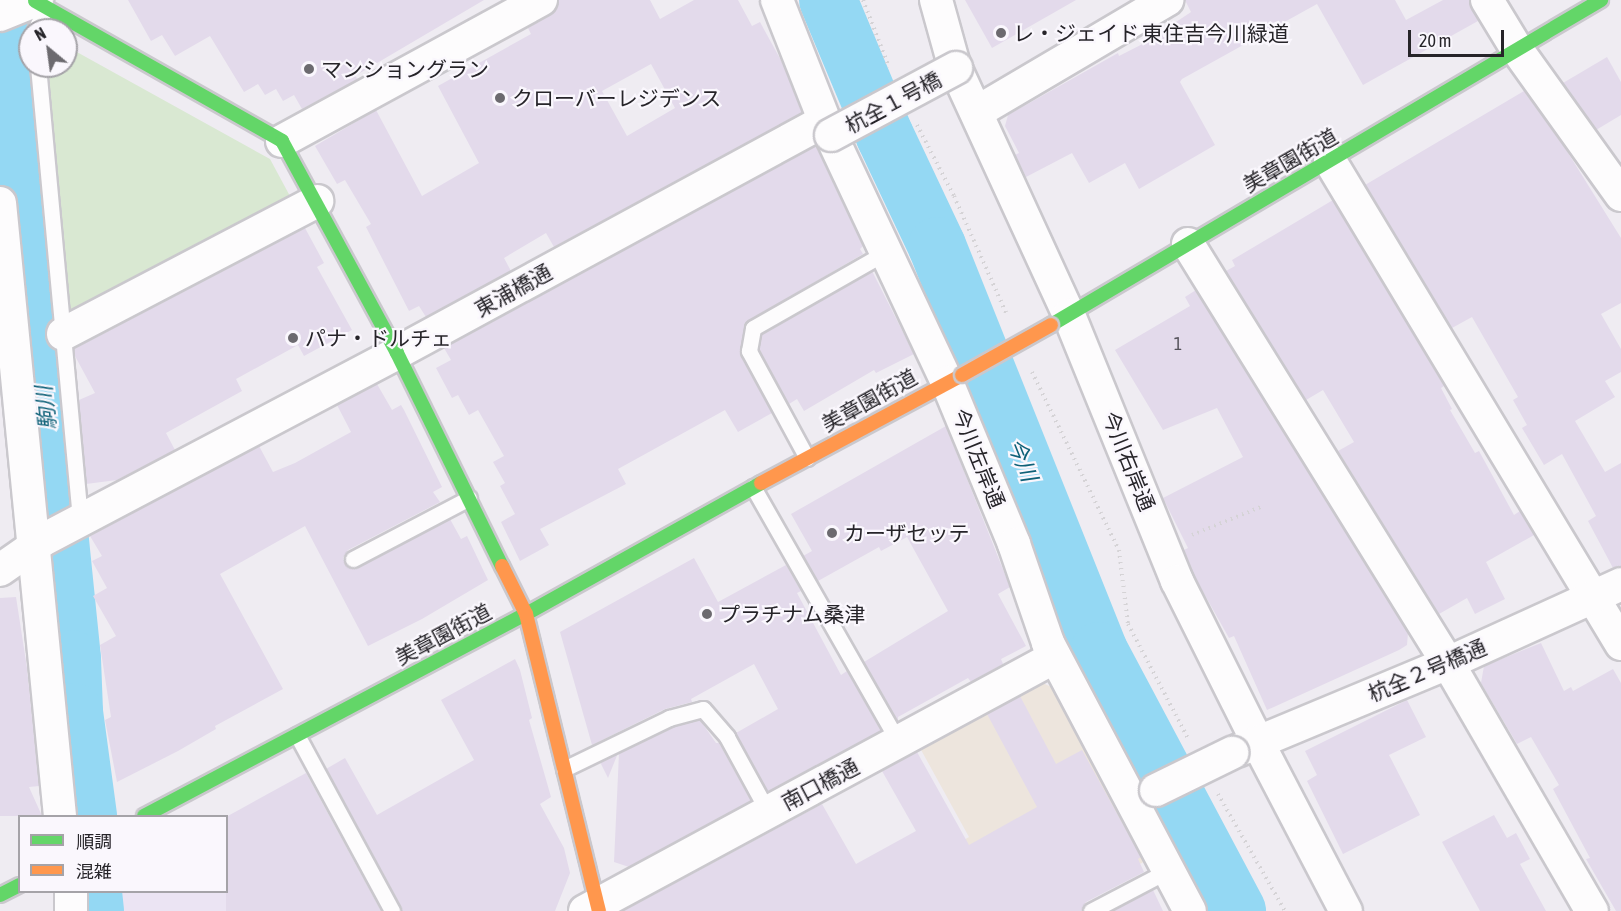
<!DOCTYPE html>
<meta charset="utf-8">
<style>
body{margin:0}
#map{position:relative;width:1621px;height:911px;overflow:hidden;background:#efecf2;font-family:"Asap Condensed","Noto Sans JP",sans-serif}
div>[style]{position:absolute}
.industrial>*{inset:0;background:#ede5dd}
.built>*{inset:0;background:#ebe4f3}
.green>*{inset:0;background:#d9e8d2}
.river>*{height:58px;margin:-29px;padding:0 29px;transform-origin:29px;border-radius:29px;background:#94d8f3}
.building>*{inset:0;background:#e3daeb}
.path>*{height:4px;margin-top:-2px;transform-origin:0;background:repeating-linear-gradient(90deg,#d5d3d6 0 1.5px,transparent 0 6px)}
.roads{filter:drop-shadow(2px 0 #cac8cd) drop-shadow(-2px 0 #cac8cd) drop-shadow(0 2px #cac8cd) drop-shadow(0 -2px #cac8cd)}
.lane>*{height:15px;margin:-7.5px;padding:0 7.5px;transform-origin:7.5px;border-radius:7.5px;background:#fdfcfd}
.street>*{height:32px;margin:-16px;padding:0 16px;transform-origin:16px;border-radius:16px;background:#fdfcfd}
.fast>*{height:14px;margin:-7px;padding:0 7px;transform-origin:7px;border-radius:7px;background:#63d668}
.slow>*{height:14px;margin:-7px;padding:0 7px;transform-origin:7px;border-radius:7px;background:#ff974d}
.bridges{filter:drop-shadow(2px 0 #cac8cd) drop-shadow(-2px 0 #cac8cd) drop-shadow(0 2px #cac8cd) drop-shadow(0 -2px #cac8cd)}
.street-bridge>*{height:32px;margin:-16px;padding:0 16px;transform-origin:16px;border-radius:16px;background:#fdfcfd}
.slow-bridge>*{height:14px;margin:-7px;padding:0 7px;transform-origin:7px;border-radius:7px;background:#ff974d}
.dots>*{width:16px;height:16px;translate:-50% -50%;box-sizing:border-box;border:3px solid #faf7fd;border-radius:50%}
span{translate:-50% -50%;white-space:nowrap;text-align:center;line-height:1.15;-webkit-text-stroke:4.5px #faf7fd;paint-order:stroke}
.number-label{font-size:18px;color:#55525a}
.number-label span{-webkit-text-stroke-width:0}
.poi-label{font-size:21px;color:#262429}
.left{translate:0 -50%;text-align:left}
.street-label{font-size:21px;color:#262429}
.water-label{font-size:22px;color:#0e6178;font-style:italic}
.legend{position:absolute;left:18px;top:815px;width:210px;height:78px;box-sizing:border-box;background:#faf7fd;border:2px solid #a5a3a8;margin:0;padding:8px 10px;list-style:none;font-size:18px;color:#262429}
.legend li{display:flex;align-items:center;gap:12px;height:30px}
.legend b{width:30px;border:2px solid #a5a3a8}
.north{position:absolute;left:18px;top:18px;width:60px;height:60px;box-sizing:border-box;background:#faf7fd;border:2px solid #a5a3a8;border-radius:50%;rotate:331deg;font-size:16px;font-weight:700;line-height:24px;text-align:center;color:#262429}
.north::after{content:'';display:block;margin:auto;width:21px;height:27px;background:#6c6a6f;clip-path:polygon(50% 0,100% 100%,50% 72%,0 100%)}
.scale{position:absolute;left:1408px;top:30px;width:96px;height:27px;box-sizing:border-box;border:3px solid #262429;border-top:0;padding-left:8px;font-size:18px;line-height:21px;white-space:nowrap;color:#262429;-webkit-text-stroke:4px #faf7fd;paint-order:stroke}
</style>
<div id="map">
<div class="industrial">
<div style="clip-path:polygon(1040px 682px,1054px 688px,1149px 859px,1054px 911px,951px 847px,969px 837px,920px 748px)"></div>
</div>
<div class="built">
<div style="clip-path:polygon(119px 892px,226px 892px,239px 911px,121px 911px)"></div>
</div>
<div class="green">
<div style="clip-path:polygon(66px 46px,270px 159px,291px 198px,68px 323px,44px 66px,66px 66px)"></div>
</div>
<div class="river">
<div style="left:5px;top:0;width:662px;rotate:84.19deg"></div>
<div style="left:72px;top:659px;width:53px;rotate:87.8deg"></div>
<div style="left:74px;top:712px;width:105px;rotate:82.3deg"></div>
<div style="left:828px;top:0;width:147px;rotate:67.3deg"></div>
<div style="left:885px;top:136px;width:122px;rotate:64.7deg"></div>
<div style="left:937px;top:246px;width:436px;rotate:68.2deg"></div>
<div style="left:1099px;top:651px;width:294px;rotate:62deg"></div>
<div style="left:93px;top:892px;width:19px;rotate:84deg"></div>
</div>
<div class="building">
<div style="clip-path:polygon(128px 0,484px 0,355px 76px,358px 79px,302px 109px,294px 95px,283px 101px,276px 89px,265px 95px,258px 84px,244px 92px,210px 36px,175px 56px,162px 35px,151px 41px)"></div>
<div style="clip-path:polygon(evenodd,559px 0,650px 0,660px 19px,694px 0,738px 0,752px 26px,760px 22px,783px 64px,802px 113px,554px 247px,546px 233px,504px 258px,511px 271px,426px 317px,419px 306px,409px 311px,366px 227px,371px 224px,345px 180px,337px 184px,315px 146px,376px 110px,422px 196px,479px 163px,438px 86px,531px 34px,528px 28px,550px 15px,557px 9px,559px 0,651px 64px,675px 108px,627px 136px,602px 91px,651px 64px)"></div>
<div style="clip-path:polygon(965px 0,1076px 0,992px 48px)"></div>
<div style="clip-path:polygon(1185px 0,1395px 0,1406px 20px,1443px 0,1469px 0,1478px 21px,1363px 85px,1317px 4px,1182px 79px,1180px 82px,1215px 145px,1139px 189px,1125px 163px,1089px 183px,1072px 153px,1026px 177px,1015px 155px,1019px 153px,1005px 126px,1008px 115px,1118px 53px,1119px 56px,1178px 26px,1176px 22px,1191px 12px)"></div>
<div style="clip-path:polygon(1607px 57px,1621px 82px,1621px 115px,1596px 130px,1563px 83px)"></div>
<div style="clip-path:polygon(1524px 91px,1565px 148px,1621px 238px,1621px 303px,1601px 314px,1621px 349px,1621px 372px,1605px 381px,1615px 397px,1575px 421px,1605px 472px,1621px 463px,1621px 566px,1613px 568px,1588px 521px,1596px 516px,1562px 454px,1544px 465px,1522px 428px,1527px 425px,1513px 400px,1518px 397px,1472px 317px,1452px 328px,1365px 185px)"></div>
<div style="clip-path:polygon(816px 146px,863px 246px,860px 249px,863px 254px,745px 323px,740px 355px,772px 413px,738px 432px,725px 410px,618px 469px,626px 484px,540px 529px,549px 545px,520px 561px,501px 522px,515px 514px,500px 486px,505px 483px,493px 462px,504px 456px,478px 410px,469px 415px,458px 395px,452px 398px,436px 368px,451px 360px,444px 348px)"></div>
<div style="clip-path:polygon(1333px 200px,1444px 386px,1441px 388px,1452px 409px,1450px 410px,1475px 453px,1479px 451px,1514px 515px,1520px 511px,1534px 535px,1486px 562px,1505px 599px,1475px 614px,1467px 598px,1439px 614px,1338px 451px,1354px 442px,1323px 390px,1306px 400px,1226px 271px,1235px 266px,1232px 260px)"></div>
<div style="clip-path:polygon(305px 228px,324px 263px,317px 267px,352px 330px,304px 356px,298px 345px,236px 379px,242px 391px,166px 433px,175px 450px,117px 480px,86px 484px,79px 400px,95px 393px,75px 356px,74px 349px)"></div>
<div style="clip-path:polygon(872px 271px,914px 354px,876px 373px,874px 370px,804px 411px,797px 399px,789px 404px,759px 349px,762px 334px)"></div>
<div style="clip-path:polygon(1196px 290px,1408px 633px,1407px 645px,1399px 650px,1267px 710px,1234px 636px,1229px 638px,1193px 574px,1184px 550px,1188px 548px,1163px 498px,1243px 457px,1217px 408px,1163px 430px,1115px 350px,1190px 306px,1185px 297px)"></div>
<div style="clip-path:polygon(377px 384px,392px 410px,401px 405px,404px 410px,442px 487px,433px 492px,440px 502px,348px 550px,343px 558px,345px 564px,352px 569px,358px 568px,450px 519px,461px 539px,467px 536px,488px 580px,422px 619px,368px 646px,305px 526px,220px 574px,283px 689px,215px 726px,216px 729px,178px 751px,117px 782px,105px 720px,111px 717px,100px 645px,116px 636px,93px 596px,107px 588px,92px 561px,102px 556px,90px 536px,259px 446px,273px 472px,295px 463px,351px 432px,337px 405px)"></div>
<div style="clip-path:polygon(946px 426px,1010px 587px,998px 594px,1026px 646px,1001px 659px,1003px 664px,971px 682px,968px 678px,898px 717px,898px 721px,864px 662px,948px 611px,907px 537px,881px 551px,879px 547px,818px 581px,803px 556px,812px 551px,791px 514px)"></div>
<div style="clip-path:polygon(694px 558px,718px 602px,786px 565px,801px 591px,797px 593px,841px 675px,847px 671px,881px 731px,768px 792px,736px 733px,778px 709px,754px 664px,691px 699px,692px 702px,665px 709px,592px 745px,560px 632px)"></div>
<div style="clip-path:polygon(16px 597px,27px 668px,39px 786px,29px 787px,42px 816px,0 816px,0 598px)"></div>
<div style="clip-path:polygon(1541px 643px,1564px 691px,1571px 687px,1573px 691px,1613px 669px,1621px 683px,1621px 911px,1616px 911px,1586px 859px,1590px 858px,1553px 789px,1559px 785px,1531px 737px,1517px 744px,1481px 683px,1484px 666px)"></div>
<div style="clip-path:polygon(515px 659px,520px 670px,532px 718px,529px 720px,551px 797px,540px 804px,564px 848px,570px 873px,555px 911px,402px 911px,326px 769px,345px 758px,377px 815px,474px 760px,441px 700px)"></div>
<div style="clip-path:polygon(1020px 696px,1056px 764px,1082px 750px,1141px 857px,1138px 859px,1144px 872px,1086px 902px,1081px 911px,623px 911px,822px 804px,856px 864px,916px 831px,882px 771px,917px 752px,969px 845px,1037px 807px,987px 714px)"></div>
<div style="clip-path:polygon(1407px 700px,1426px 737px,1389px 755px,1420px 815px,1343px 854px,1307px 781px,1317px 775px,1305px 751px)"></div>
<div style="clip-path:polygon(700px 720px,716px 743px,719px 743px,751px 801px,629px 867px,614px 862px,619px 753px,672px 727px)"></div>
<div style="clip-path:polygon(618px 753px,608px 778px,600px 762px)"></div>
<div style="clip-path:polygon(306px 773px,381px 911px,226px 911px,226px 817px)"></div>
<div style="clip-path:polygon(1494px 815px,1507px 838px,1516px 833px,1530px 859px,1520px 864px,1546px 911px,1480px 911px,1442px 842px)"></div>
<div style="clip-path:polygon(1153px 890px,1163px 911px,1112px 911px)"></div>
</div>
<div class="path">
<div style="left:863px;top:0;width:72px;rotate:68.8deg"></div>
<div style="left:917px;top:125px;width:80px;rotate:62.5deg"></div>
<div style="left:954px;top:196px;width:128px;rotate:66deg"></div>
<div style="left:1032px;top:372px;width:198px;rotate:64deg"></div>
<div style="left:1119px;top:550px;width:75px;rotate:83.1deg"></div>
<div style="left:1128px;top:624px;width:131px;rotate:62.3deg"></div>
<div style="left:1192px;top:535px;width:77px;rotate:-22.2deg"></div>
<div style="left:1218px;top:794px;width:135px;rotate:60.2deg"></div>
</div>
<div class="roads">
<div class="lane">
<div style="left:35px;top:30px;width:25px;rotate:-64deg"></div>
<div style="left:38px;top:66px;width:456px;rotate:84.7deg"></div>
<div style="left:807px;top:458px;width:122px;rotate:-118.5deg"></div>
<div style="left:749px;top:351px;width:23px;rotate:-80deg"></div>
<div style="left:753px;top:328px;width:153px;rotate:-29.7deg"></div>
<div style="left:753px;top:487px;width:292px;rotate:60.3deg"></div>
<div style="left:353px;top:559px;width:131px;rotate:-27.7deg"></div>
<div style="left:297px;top:735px;width:200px;rotate:61.6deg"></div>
<div style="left:564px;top:769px;width:117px;rotate:-25.9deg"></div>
<div style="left:669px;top:718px;width:35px;rotate:-15deg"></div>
<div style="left:703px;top:709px;width:37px;rotate:49deg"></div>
<div style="left:727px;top:737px;width:85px;rotate:61.3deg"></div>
<div style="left:1091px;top:911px;width:88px;rotate:-27.7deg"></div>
</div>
<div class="street">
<div style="left:777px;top:0;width:136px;rotate:68.5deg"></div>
<div style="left:827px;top:127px;width:282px;rotate:64.8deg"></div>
<div style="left:947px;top:382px;width:175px;rotate:67.5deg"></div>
<div style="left:1014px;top:544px;width:105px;rotate:71deg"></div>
<div style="left:1048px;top:643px;width:303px;rotate:62.1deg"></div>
<div style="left:936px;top:0;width:67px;rotate:74.5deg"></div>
<div style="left:954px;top:65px;width:275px;rotate:65.3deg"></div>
<div style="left:1069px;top:315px;width:287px;rotate:67.9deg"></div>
<div style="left:1177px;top:581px;width:179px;rotate:63.4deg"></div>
<div style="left:1257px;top:741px;width:192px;rotate:62.4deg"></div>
<div style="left:1487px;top:0;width:60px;rotate:58.7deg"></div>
<div style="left:1518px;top:51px;width:177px;rotate:54.4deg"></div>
<div style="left:0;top:15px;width:40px;rotate:-22deg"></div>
<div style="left:977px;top:112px;width:221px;rotate:-30.5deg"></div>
<div style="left:282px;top:141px;width:295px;rotate:-28.6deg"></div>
<div style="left:1330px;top:161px;width:564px;rotate:58.93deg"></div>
<div style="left:0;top:203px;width:616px;rotate:84.41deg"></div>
<div style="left:1188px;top:244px;width:493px;rotate:58.2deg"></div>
<div style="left:1448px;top:663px;width:287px;rotate:59.9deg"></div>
<div style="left:63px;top:334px;width:287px;rotate:-27.6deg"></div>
<div style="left:0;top:570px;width:52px;rotate:-34.9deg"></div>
<div style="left:43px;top:540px;width:400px;rotate:-27.8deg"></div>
<div style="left:397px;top:353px;width:487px;rotate:-28.5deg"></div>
<div style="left:1239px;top:750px;width:226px;rotate:-22.6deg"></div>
<div style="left:1448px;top:663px;width:190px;rotate:-24.5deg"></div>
<div style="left:71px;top:892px;width:19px;rotate:90deg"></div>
<div style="left:585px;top:911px;width:534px;rotate:-28.39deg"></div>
</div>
<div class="fast">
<div style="left:35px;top:1px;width:284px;rotate:29.5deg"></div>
<div style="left:282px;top:141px;width:241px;rotate:61.5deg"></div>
<div style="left:397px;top:353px;width:237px;rotate:63.8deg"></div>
<div style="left:1051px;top:325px;width:639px;rotate:-30.58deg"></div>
<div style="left:144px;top:816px;width:432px;rotate:-27.9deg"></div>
<div style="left:526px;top:614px;width:269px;rotate:-29.1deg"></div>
<div style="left:0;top:895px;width:22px;rotate:-27deg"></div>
</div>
<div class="slow">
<div style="left:761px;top:483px;width:228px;rotate:-28.2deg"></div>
<div style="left:502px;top:566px;width:54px;rotate:63.4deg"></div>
<div style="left:526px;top:614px;width:306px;rotate:76.2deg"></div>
</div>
</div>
<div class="bridges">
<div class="street-bridge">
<div style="left:831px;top:135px;width:142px;rotate:-28.2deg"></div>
<div style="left:1156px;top:790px;width:85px;rotate:-26deg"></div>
</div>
<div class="slow-bridge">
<div style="left:962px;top:375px;width:102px;rotate:-29.3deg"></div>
</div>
</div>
<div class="dots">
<div style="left:1001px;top:33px;background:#6c6a6f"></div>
<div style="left:309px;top:69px;background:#6c6a6f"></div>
<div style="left:500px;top:98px;background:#6c6a6f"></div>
<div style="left:293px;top:338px;background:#6c6a6f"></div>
<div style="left:832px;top:533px;background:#6c6a6f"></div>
<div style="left:707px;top:614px;background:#6c6a6f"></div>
</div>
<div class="number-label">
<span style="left:1178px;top:344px">1</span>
</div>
<div class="poi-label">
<span class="left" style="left:1013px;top:33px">レ・ジェイド 東住吉今川緑道</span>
<span class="left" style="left:321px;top:69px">マンショングラン</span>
<span class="left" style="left:512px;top:98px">クローバーレジデンス</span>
<span class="left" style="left:305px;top:338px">パナ・ドルチェ</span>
<span class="left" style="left:844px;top:533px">カーザセッテ</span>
<span class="left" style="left:719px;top:614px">プラチナム桑津</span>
</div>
<div class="street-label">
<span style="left:893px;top:102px;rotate:-28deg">杭全１号橋</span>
<span style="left:1290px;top:160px;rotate:-30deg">美章園街道</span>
<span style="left:513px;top:290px;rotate:-29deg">東浦橋通</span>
<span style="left:869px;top:400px;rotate:-29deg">美章園街道</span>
<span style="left:979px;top:458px;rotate:68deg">今川左岸通</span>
<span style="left:1129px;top:461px;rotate:68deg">今川右岸通</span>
<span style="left:443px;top:634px;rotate:-28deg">美章園街道</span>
<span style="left:1427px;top:670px;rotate:-23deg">杭全２号橋通</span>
<span style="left:820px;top:784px;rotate:-28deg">南口橋通</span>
</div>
<div class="water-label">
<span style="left:46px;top:408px;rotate:-96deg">駒川</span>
<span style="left:1022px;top:460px;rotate:68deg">今川</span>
</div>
<ul class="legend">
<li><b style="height:8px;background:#63d668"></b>順調</li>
<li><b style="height:8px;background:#ff974d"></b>混雑</li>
</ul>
<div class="north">N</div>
<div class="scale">20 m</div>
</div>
